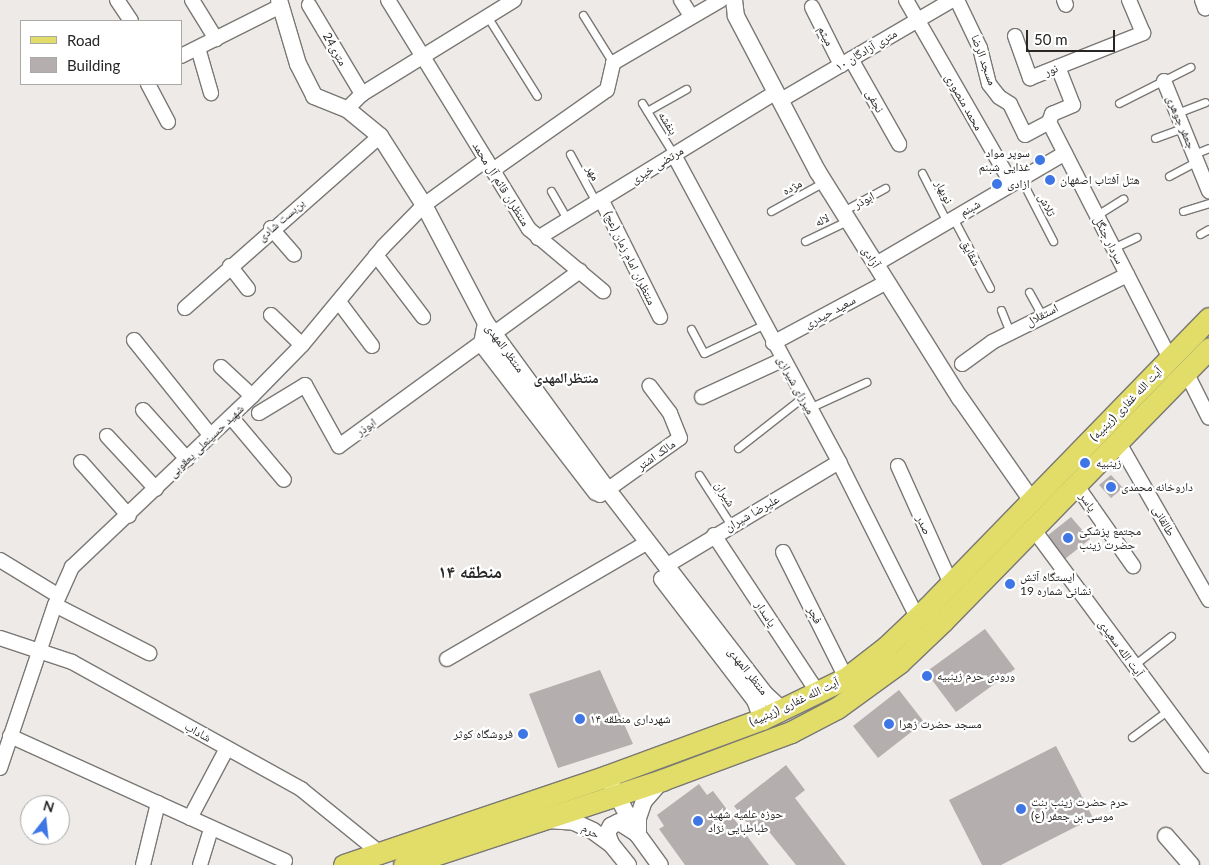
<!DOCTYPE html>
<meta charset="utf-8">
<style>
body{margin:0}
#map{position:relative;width:1209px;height:865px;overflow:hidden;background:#edeae7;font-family:Lato,"Noto Naskh Arabic",sans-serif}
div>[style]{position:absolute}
.building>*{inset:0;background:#b4afae}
.roads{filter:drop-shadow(1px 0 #7a7875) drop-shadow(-1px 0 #7a7875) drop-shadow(0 1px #7a7875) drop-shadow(0 -1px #7a7875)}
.service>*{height:7px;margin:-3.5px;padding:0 3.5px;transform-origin:3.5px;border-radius:3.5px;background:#fff}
.minor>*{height:14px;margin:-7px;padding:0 7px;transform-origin:7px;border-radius:7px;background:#fff}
.tertiary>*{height:16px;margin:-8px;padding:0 8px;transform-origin:8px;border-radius:8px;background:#fff}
.primary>*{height:21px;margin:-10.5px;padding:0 10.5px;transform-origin:10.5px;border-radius:10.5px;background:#e2dd68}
.dots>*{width:14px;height:14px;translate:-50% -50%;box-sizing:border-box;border:2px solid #fff;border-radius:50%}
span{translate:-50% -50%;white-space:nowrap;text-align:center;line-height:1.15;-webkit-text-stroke:4.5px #fff;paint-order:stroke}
.street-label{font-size:12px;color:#282726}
.poi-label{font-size:12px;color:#282726}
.right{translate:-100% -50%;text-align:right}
.left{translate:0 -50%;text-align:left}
.neighbourhood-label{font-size:14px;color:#282726;font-weight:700}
.district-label{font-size:18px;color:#282726;font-weight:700}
.legend{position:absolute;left:20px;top:20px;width:162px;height:65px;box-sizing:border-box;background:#fff;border:1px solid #a9a9a8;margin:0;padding:6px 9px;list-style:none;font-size:15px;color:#282726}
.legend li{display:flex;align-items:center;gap:10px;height:25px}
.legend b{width:25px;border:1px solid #a9a9a8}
.north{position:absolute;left:20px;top:795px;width:50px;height:50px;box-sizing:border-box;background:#fff;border:1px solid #a9a9a8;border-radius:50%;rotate:16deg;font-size:14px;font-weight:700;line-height:20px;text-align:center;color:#282726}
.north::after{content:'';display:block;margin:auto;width:18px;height:22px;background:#3f76e6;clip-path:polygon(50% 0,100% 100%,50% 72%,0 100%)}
.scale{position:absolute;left:1026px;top:30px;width:89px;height:22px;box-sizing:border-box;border:2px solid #282726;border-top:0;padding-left:6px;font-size:15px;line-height:18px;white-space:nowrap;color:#282726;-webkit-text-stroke:4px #fff;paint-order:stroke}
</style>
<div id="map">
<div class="building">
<div style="clip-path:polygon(1111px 475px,1123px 488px,1111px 498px,1099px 485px)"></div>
<div style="clip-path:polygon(1071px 517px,1090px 539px,1065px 559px,1047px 536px)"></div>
<div style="clip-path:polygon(985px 629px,1015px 669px,956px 712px,926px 672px)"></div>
<div style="clip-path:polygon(600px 670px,633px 744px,558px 768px,529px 694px)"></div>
<div style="clip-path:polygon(899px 690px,924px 722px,878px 758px,853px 726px)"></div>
<div style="clip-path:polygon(1056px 746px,1093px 818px,1001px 865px,982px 865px,949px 800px)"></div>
<div style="clip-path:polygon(786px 765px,805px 790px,795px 798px,846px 865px,796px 865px,762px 823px,753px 830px,734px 806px)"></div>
<div style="clip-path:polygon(699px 784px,707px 795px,713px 791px,769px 865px,685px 865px,659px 829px,664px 826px,657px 815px)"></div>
</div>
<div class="roads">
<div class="service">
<div style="left:583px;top:15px;width:57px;rotate:58deg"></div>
<div style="left:487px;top:16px;width:94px;rotate:58deg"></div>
<div style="left:642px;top:103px;width:61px;rotate:58.4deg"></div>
<div style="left:1119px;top:103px;width:80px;rotate:-26.9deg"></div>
<div style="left:647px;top:111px;width:45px;rotate:-29.4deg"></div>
<div style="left:1177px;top:113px;width:30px;rotate:-21deg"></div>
<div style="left:1155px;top:138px;width:30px;rotate:-20deg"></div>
<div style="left:570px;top:154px;width:55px;rotate:61.6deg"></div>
<div style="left:1194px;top:154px;width:16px;rotate:-22deg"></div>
<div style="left:922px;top:173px;width:55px;rotate:63deg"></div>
<div style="left:1169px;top:176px;width:32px;rotate:-28deg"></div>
<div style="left:1021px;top:179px;width:70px;rotate:62.7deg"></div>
<div style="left:551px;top:191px;width:34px;rotate:60deg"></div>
<div style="left:771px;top:211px;width:60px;rotate:-28.7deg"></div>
<div style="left:843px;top:211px;width:48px;rotate:-28.7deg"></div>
<div style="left:1183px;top:211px;width:27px;rotate:-17deg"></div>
<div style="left:1097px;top:215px;width:31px;rotate:-32deg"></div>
<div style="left:953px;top:218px;width:79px;rotate:62.1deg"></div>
<div style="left:1200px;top:234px;width:10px;rotate:-29deg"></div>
<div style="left:805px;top:241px;width:47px;rotate:-25.5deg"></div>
<div style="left:1113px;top:248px;width:26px;rotate:-25deg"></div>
<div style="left:1029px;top:292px;width:26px;rotate:61deg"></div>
<div style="left:1001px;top:310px;width:24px;rotate:68deg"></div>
<div style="left:691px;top:329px;width:27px;rotate:62deg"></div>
<div style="left:704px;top:353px;width:65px;rotate:-25.4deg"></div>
<div style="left:809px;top:408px;width:63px;rotate:-24.5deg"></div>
<div style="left:738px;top:448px;width:83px;rotate:-38.1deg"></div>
<div style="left:699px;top:475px;width:59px;rotate:57.4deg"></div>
<div style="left:1134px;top:665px;width:47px;rotate:-38.1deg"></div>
<div style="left:1132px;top:737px;width:44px;rotate:-36.6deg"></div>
</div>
<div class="minor">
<div style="left:117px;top:0;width:25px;rotate:56deg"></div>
<div style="left:192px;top:0;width:46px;rotate:58.4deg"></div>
<div style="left:388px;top:0;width:269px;rotate:58.4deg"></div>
<div style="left:529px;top:229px;width:97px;rotate:40deg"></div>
<div style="left:681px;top:0;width:19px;rotate:58deg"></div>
<div style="left:906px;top:0;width:212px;rotate:60.1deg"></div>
<div style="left:957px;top:0;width:53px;rotate:64.4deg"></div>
<div style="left:980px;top:48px;width:37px;rotate:76deg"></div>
<div style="left:989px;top:84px;width:16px;rotate:52deg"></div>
<div style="left:999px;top:97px;width:13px;rotate:32deg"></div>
<div style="left:1010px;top:104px;width:34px;rotate:64deg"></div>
<div style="left:1025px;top:135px;width:27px;rotate:-28deg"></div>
<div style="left:1049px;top:122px;width:9px;rotate:-69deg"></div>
<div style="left:1052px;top:114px;width:23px;rotate:-23deg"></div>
<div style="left:1073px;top:105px;width:41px;rotate:-111.5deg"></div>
<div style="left:1064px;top:0;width:5px;rotate:68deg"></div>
<div style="left:1202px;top:0;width:9px;rotate:69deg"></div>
<div style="left:1205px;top:8px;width:4px;rotate:-27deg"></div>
<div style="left:309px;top:5px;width:104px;rotate:59.2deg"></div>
<div style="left:812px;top:7px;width:65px;rotate:63.4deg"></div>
<div style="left:1015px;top:36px;width:45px;rotate:70.3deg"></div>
<div style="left:1030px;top:78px;width:122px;rotate:-21.7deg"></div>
<div style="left:1143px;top:33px;width:36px;rotate:-113deg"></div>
<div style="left:198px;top:48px;width:47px;rotate:73.9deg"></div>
<div style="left:181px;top:56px;width:112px;rotate:-26.6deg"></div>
<div style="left:851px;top:59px;width:98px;rotate:60.5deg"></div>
<div style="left:1164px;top:81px;width:119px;rotate:67.8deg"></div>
<div style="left:148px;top:84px;width:43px;rotate:62.2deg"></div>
<div style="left:781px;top:100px;width:198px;rotate:-30.3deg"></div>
<div style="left:347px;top:109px;width:21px;rotate:-45deg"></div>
<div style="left:362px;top:94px;width:179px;rotate:-31.7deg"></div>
<div style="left:1049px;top:122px;width:265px;rotate:62.9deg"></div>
<div style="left:674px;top:155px;width:349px;rotate:61.7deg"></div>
<div style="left:839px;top:462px;width:174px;rotate:63.3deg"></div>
<div style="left:493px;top:170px;width:139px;rotate:-35.1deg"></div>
<div style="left:607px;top:90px;width:28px;rotate:-77deg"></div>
<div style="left:613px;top:63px;width:125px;rotate:-30.3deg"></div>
<div style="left:601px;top:199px;width:132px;rotate:63.4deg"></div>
<div style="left:271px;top:228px;width:35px;rotate:49deg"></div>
<div style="left:538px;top:238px;width:279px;rotate:-31.5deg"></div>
<div style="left:376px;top:255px;width:78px;rotate:52.8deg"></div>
<div style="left:876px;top:264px;width:219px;rotate:-30.4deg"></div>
<div style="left:230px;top:266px;width:29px;rotate:52deg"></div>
<div style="left:339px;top:302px;width:55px;rotate:53.1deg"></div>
<div style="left:185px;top:308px;width:260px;rotate:-41.4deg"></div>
<div style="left:271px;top:315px;width:43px;rotate:44.1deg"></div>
<div style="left:134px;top:340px;width:123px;rotate:51.3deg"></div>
<div style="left:773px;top:343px;width:129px;rotate:-28.2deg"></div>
<div style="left:962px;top:364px;width:37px;rotate:-36deg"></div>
<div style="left:992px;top:342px;width:151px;rotate:-26.4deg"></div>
<div style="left:221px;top:367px;width:42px;rotate:43.1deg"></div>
<div style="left:1186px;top:372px;width:51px;rotate:63.4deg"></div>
<div style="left:702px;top:397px;width:88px;rotate:-24.8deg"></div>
<div style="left:143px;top:410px;width:66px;rotate:48.1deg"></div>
<div style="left:259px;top:413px;width:54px;rotate:-31.3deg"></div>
<div style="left:305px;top:385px;width:70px;rotate:60.9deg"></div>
<div style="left:339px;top:446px;width:298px;rotate:-36deg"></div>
<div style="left:231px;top:417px;width:82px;rotate:49.9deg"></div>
<div style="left:107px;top:436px;width:72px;rotate:47.2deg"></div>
<div style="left:1119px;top:443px;width:181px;rotate:60.2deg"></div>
<div style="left:81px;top:462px;width:72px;rotate:48.4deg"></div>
<div style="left:898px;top:466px;width:129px;rotate:65.8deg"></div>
<div style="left:1077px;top:486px;width:98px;rotate:55deg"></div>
<div style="left:600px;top:495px;width:98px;rotate:-35.5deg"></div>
<div style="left:680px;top:438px;width:27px;rotate:-112deg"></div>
<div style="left:670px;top:413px;width:34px;rotate:-127deg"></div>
<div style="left:1034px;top:530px;width:294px;rotate:53.4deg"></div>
<div style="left:714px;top:535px;width:189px;rotate:56.6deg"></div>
<div style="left:783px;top:552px;width:141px;rotate:63.4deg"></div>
<div style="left:0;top:560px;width:69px;rotate:31.4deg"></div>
<div style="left:666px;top:566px;width:202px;rotate:-31deg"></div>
<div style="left:55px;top:605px;width:106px;rotate:27.1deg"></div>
<div style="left:0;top:638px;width:76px;rotate:18.4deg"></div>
<div style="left:72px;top:662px;width:262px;rotate:29deg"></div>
<div style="left:301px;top:789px;width:102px;rotate:39deg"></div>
<div style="left:447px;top:659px;width:233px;rotate:-30.2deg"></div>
<div style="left:10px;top:736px;width:302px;rotate:24.4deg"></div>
<div style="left:0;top:768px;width:172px;rotate:-71.4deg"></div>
<div style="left:55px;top:605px;width:42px;rotate:-65.9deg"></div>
<div style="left:72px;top:567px;width:248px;rotate:-43.5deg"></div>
<div style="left:252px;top:396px;width:71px;rotate:-45.6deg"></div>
<div style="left:302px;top:345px;width:127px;rotate:-50.4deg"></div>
<div style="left:383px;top:247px;width:59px;rotate:-45.7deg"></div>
<div style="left:424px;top:205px;width:77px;rotate:-36deg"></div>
<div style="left:190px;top:818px;width:79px;rotate:-62.1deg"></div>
<div style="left:143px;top:865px;width:64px;rotate:-76.4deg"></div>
<div style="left:200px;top:865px;width:39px;rotate:-73deg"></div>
</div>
<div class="tertiary">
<div style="left:279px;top:0;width:67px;rotate:73.5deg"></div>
<div style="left:298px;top:64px;width:36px;rotate:63deg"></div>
<div style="left:314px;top:96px;width:35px;rotate:22deg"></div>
<div style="left:347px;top:109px;width:43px;rotate:39.3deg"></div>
<div style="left:380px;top:136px;width:82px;rotate:57.5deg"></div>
<div style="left:424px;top:205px;width:133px;rotate:62.3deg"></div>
<div style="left:486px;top:323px;width:205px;rotate:53.9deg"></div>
<div style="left:607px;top:489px;width:259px;rotate:52.4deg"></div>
<div style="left:765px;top:694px;width:23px;rotate:43deg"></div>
<div style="left:734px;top:0;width:16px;rotate:83deg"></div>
<div style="left:736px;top:16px;width:176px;rotate:62.3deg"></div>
<div style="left:818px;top:172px;width:267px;rotate:57.9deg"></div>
<div style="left:960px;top:398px;width:126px;rotate:55deg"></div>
<div style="left:486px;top:323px;width:21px;rotate:101deg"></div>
<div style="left:482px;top:344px;width:187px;rotate:52.4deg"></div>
<div style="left:662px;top:579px;width:153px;rotate:52.5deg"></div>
<div style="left:755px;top:700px;width:20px;rotate:70deg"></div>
<div style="left:612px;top:786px;width:55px;rotate:62deg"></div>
<div style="left:638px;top:835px;width:37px;rotate:54deg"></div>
<div style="left:547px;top:820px;width:27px;rotate:4deg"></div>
<div style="left:574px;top:822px;width:21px;rotate:25deg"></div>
<div style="left:593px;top:831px;width:22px;rotate:36deg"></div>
<div style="left:611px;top:844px;width:27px;rotate:51deg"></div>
<div style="left:638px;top:835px;width:17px;rotate:-90deg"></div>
<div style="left:638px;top:818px;width:18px;rotate:-71deg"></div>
<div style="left:644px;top:801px;width:28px;rotate:-49deg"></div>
<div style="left:1166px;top:836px;width:38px;rotate:49deg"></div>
<div style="left:611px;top:844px;width:12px;rotate:-110deg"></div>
<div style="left:607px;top:833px;width:8px;rotate:-60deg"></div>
<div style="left:611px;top:826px;width:9px;rotate:-27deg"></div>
<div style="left:619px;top:822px;width:20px;rotate:33deg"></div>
</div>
<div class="primary">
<div style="left:344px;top:865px;width:278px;rotate:-18.7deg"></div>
<div style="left:607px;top:776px;width:165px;rotate:-20.2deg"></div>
<div style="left:762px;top:719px;width:93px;rotate:-26deg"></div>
<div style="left:846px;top:678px;width:51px;rotate:-37.8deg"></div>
<div style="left:886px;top:647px;width:58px;rotate:-43.6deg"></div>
<div style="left:928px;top:607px;width:403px;rotate:-45.8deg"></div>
<div style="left:404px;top:865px;width:272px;rotate:-18.2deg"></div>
<div style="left:662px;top:780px;width:138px;rotate:-20.4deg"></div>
<div style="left:791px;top:732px;width:52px;rotate:-27.6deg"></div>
<div style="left:837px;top:708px;width:77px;rotate:-36deg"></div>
<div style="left:899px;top:663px;width:61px;rotate:-43.7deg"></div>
<div style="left:943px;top:621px;width:381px;rotate:-45.7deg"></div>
</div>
</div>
<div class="dots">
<div style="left:1040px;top:160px;background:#3f76e6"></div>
<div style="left:1050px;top:180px;background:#3f76e6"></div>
<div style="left:997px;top:184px;background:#3f76e6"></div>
<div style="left:1085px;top:463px;background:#3f76e6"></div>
<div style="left:1111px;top:487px;background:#3f76e6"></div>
<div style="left:1068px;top:538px;background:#3f76e6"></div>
<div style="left:1010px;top:584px;background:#3f76e6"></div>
<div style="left:927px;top:676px;background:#3f76e6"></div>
<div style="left:580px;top:719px;background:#3f76e6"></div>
<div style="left:889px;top:724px;background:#3f76e6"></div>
<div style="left:523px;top:734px;background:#3f76e6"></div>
<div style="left:1021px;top:809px;background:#3f76e6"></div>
<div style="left:698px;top:821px;background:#3f76e6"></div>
</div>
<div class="street-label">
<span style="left:826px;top:36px;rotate:64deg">میثم</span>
<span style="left:335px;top:49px;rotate:60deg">24متری</span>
<span style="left:866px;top:50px;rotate:-31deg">۱۰ متری آزادگان</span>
<span style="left:984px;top:60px;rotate:70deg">مسجد الرضا</span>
<span style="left:1051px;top:70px;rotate:-22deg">نور</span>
<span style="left:875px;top:101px;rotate:60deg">نجفی</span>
<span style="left:964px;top:102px;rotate:60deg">محمد منصوری</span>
<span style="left:1181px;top:122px;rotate:67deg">جعفر جوهری</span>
<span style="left:668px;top:123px;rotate:58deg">بنفشه</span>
<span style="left:657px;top:165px;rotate:-32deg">مرتضی خیری</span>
<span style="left:593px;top:173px;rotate:62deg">مهر</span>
<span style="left:501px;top:184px;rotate:58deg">منتظران قائم آل محمد</span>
<span style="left:792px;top:187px;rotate:-28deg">مژده</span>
<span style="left:944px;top:192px;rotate:63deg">نوبهار</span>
<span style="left:864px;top:200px;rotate:-28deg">ابوذر</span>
<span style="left:1047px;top:205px;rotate:63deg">تلاش</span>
<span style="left:970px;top:208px;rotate:-30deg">شبنم</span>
<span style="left:281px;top:220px;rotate:-41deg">بن‌بست شادی</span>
<span style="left:822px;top:220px;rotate:-25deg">لاله</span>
<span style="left:1109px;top:240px;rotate:63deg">سردار جنگل</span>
<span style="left:971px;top:253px;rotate:62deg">شقایق</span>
<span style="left:871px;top:257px;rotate:58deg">آزادی</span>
<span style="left:630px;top:258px;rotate:64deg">منتظران امام زمان (عج)</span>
<span style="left:830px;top:312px;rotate:-28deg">سعید حیدری</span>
<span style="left:1042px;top:315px;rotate:-28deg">استقلال</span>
<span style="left:505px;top:348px;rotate:54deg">منتظر المهدی</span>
<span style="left:796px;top:385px;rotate:61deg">میرزای شیرازی</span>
<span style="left:1126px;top:404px;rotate:-46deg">آیت الله غفاری (زینبیه)</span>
<span style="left:366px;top:427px;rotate:-36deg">ابوذر</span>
<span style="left:206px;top:441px;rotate:-44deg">شهید حسینعلی یعقوبی</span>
<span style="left:656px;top:455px;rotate:-35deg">مالک اشتر</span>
<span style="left:725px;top:494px;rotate:58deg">شیران</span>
<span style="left:1088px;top:502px;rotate:55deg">یاسر</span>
<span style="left:752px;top:513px;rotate:-30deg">علیرضا شیران</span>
<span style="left:1164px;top:521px;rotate:61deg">طالقانی</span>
<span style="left:924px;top:525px;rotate:66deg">صدر</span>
<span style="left:766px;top:614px;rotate:57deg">پاسدار</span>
<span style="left:815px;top:615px;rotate:63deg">فجر</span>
<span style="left:1121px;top:648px;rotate:54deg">آیت الله سعیدی</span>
<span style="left:748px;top:671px;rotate:52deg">منتظر المهدی</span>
<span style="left:794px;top:702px;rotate:-25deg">آیت الله غفاری (زینبیه)</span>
<span style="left:198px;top:732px;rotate:29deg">شاداب</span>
<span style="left:591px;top:831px;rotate:29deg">حرم</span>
</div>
<div class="poi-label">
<span class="right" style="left:1030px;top:160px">سوپر مواد<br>غذایی شبنم</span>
<span class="left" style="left:1060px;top:180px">هتل آفتاب اصفهان</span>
<span class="left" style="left:1007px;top:184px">ازادی</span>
<span class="left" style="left:1096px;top:463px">زینبیه</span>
<span class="left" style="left:1121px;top:487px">داروخانه محمدی</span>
<span class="left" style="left:1079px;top:538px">مجتمع پزشکی<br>حضرت زینب</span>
<span class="left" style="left:1020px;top:584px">ایستگاه آتش<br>نشانی شماره 19</span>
<span class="left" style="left:937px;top:676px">ورودی حرم زینبیه</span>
<span class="left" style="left:590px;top:719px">شهرداری منطقه ۱۴</span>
<span class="left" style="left:899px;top:724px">مسجد حضرت زهرا</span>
<span class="right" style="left:513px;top:734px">فروشگاه کوثر</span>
<span class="left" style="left:1031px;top:809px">حرم حضرت زینب بنت<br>موسی بن جعفر (ع)</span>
<span class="left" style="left:708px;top:821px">حوزه علمیه شهید<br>طباطبایی نژاد</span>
</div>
<div class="neighbourhood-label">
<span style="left:566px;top:378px">منتظرالمهدی</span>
</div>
<div class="district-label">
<span style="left:470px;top:571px">منطقه ۱۴</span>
</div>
<ul class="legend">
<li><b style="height:6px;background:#e2dd68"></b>Road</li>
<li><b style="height:14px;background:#b4afae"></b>Building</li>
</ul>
<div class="north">N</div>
<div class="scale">50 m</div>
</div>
